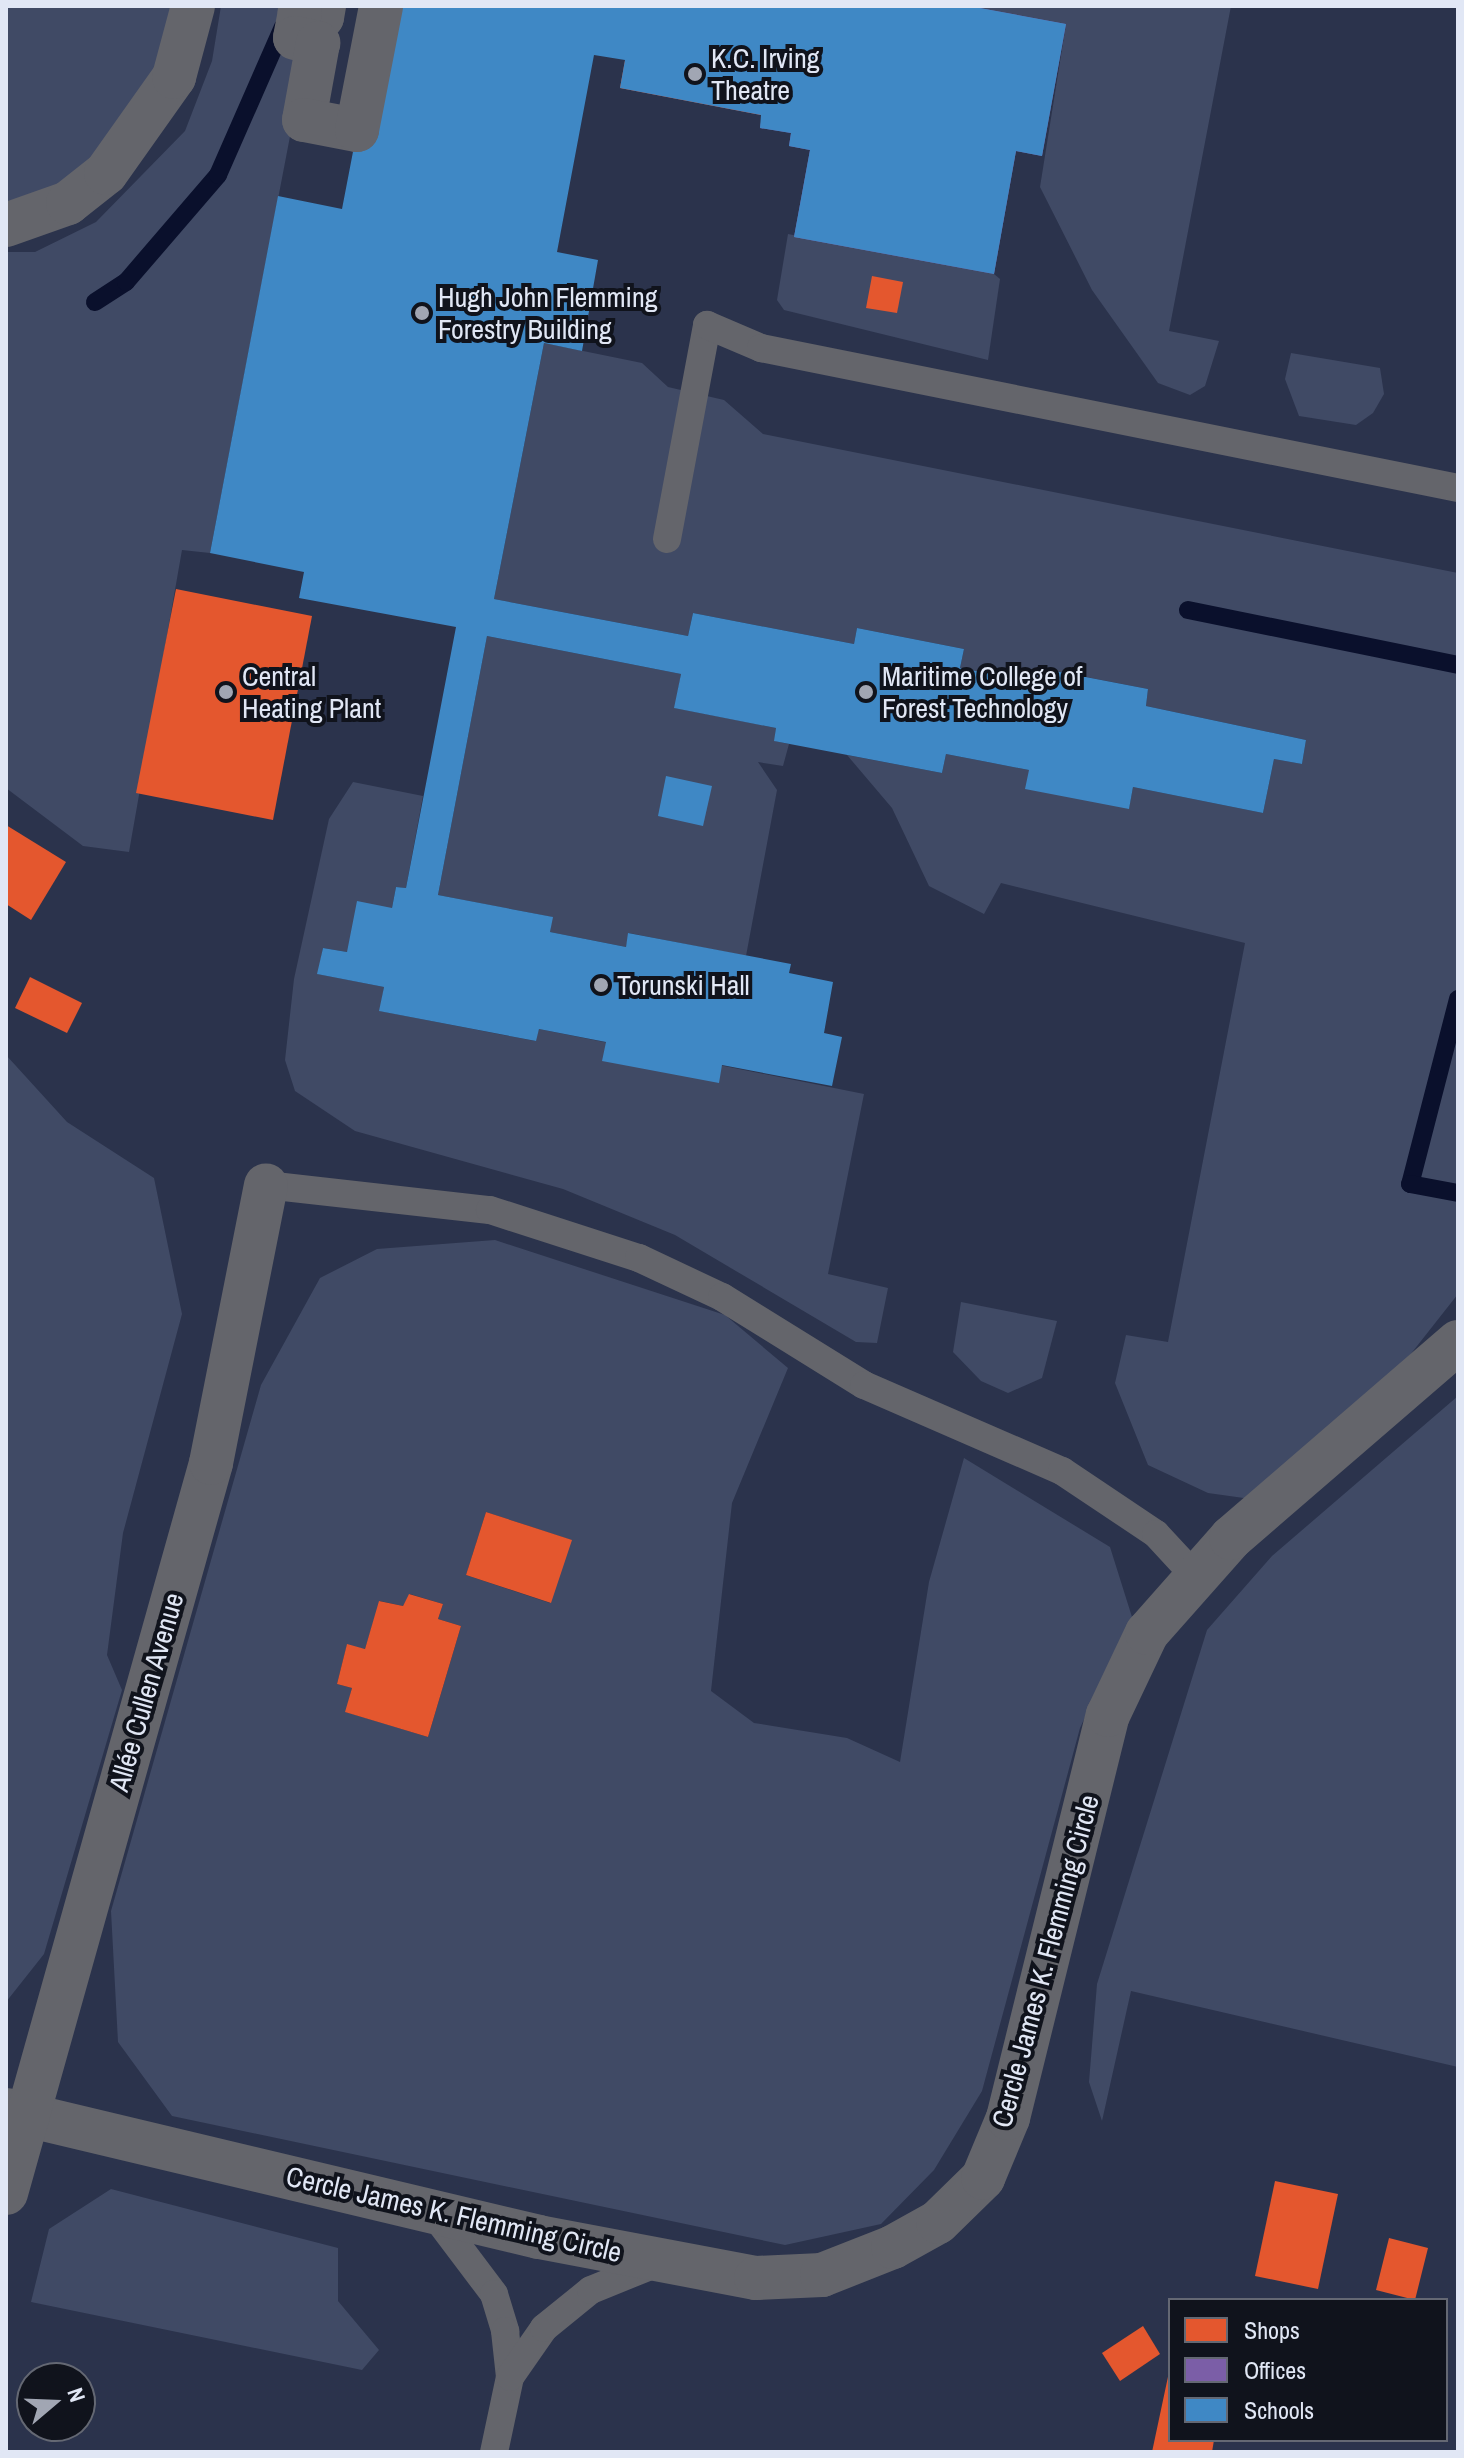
<!DOCTYPE html>
<meta charset="utf-8">
<style>
body{margin:0}
#map{position:relative;width:1464px;height:2458px;overflow:hidden;background:#292e39;font-family:"Archivo Narrow",sans-serif}
div>[style]{position:absolute}
.built>*{inset:0;background:#2b334c}
.green>*{inset:0;background:#404a65}
.shops>*{inset:0;background:#e4572e}
.offices>*{inset:0;background:#7b5ea7}
.schools>*{inset:0;background:#3f88c5}
.stream>*{height:18px;margin:-9px;padding:0 9px;transform-origin:9px;border-radius:9px;background:#0a102c}
.service>*{height:28px;margin:-14px;padding:0 14px;transform-origin:14px;border-radius:14px;background:#64656b}
.pedestrian>*{height:44px;margin:-22px;padding:0 22px;transform-origin:22px;border-radius:22px;background:#64656b}
.minor>*{height:44px;margin:-22px;padding:0 22px;transform-origin:22px;border-radius:22px;background:#64656b}
.dots>*{width:22px;height:22px;translate:-50% -50%;box-sizing:border-box;border:4px solid #10131c;border-radius:50%}
span{translate:-50% -50%;white-space:nowrap;text-align:center;line-height:1.15;-webkit-text-stroke:8px #10131c;paint-order:stroke}
.poi-label{font-size:28px;color:#e1e7f5}
.left{translate:0 -50%;text-align:left}
.street-label{font-size:28px;color:#e1e7f5}
.frame{position:absolute;inset:0;border:8px solid #e1e7f5;pointer-events:none}
.legend{position:absolute;left:1168px;top:2298px;width:280px;height:144px;box-sizing:border-box;background:#10131c;border:2px solid #646873;margin:0;padding:10px 14px;list-style:none;font-size:24px;color:#e1e7f5}
.legend li{display:flex;align-items:center;gap:16px;height:40px}
.legend b{width:40px;border:2px solid #646873}
.north{position:absolute;left:16px;top:2362px;width:80px;height:80px;box-sizing:border-box;background:#10131c;border:2px solid #646873;border-radius:50%;rotate:71deg;font-size:22px;font-weight:700;line-height:32px;text-align:center;color:#e1e7f5}
.north::after{content:'';display:block;margin:auto;width:28px;height:36px;background:#a1a6b3;clip-path:polygon(50% 0,100% 100%,50% 72%,0 100%)}
</style>
<div id="map">
<div class="built">
<div style="clip-path:polygon(evenodd,6px 6px,1458px 6px,1458px 2452px,6px 2452px,6px 6px,1170px 2300px,1446px 2300px,1446px 2440px,1170px 2440px,1170px 2300px,6px 6px,32px 2378px,80px 2378px,80px 2426px,32px 2426px,32px 2378px)"></div>
</div>
<div class="green">
<div style="clip-path:polygon(6px 6px,193px 6px,142px 129px,6px 225px)"></div>
<div style="clip-path:polygon(221px 6px,324px 6px,292px 126px,210px 553px,182px 550px,129px 852px,83px 846px,6px 788px,6px 252px,35px 252px,96px 222px,185px 131px,212px 61px)"></div>
<div style="clip-path:polygon(969px 6px,1231px 6px,1169px 331px,1219px 341px,1205px 386px,1190px 395px,1158px 383px,1092px 290px,1040px 187px,1066px 24px)"></div>
<div style="clip-path:polygon(788px 234px,994px 274px,1000px 279px,988px 360px,784px 310px,777px 300px)"></div>
<div style="clip-path:polygon(544px 343px,642px 363px,668px 387px,724px 400px,763px 434px,1458px 573px,1458px 1294px,1395px 1374px,1251px 1499px,1208px 1493px,1148px 1465px,1115px 1383px,1126px 1335px,1168px 1342px,1245px 943px,1001px 883px,984px 914px,929px 886px,892px 808px,847px 755px,942px 773px,946px 754px,1029px 770px,1129px 808px,1133px 787px,1263px 813px,1274px 759px,1302px 764px,1306px 740px,1146px 706px,1148px 689px,1045px 669px,1041px 683px,960px 668px,964px 649px,857px 628px,854px 644px,693px 613px,688px 636px,494px 599px)"></div>
<div style="clip-path:polygon(1291px 353px,1380px 368px,1384px 394px,1373px 413px,1356px 425px,1299px 416px,1285px 379px)"></div>
<div style="clip-path:polygon(487px 636px,681px 674px,675px 708px,776px 728px,775px 741px,789px 744px,783px 766px,758px 762px,777px 790px,746px 956px,629px 933px,626px 947px,550px 932px,552px 917px,438px 895px)"></div>
<div style="clip-path:polygon(353px 782px,423px 796px,406px 888px,396px 887px,392px 908px,347px 952px,323px 948px,318px 974px,384px 987px,380px 1011px,535px 1041px,539px 1029px,864px 1094px,828px 1274px,888px 1288px,877px 1343px,856px 1342px,675px 1235px,563px 1189px,355px 1131px,295px 1091px,285px 1060px,294px 979px,329px 819px)"></div>
<div style="clip-path:polygon(6px 1055px,67px 1122px,154px 1178px,182px 1314px,123px 1533px,107px 1655px,122px 1690px,44px 1954px,6px 2002px)"></div>
<div style="clip-path:polygon(evenodd,495px 1240px,725px 1315px,788px 1368px,732px 1503px,711px 1691px,754px 1723px,847px 1738px,900px 1762px,929px 1582px,964px 1458px,1110px 1547px,1132px 1617px,1080px 1728px,982px 2091px,934px 2170px,881px 2224px,785px 2245px,172px 2116px,118px 2042px,111px 1911px,261px 1385px,320px 1278px,377px 1249px,495px 1240px,486px 1512px,571px 1540px,550px 1603px,466px 1575px,486px 1512px,495px 1240px,410px 1594px,443px 1604px,438px 1619px,461px 1626px,428px 1737px,346px 1712px,352px 1688px,337px 1684px,347px 1645px,365px 1649px,380px 1601px,403px 1606px,410px 1594px)"></div>
<div style="clip-path:polygon(961px 1302px,1057px 1321px,1042px 1378px,1008px 1393px,981px 1381px,953px 1352px)"></div>
<div style="clip-path:polygon(1458px 1396px,1458px 2067px,1131px 1991px,1102px 2121px,1089px 2082px,1097px 1984px,1207px 1630px,1272px 1556px)"></div>
<div style="clip-path:polygon(111px 2189px,338px 2248px,338px 2301px,379px 2350px,362px 2370px,31px 2302px,49px 2229px)"></div>
</div>
<div class="shops">
<div style="clip-path:polygon(635px 6px,781px 6px,761px 115px,620px 88px)"></div>
<div style="clip-path:polygon(872px 276px,903px 282px,897px 313px,866px 308px)"></div>
<div style="clip-path:polygon(176px 589px,312px 616px,273px 820px,136px 793px)"></div>
<div style="clip-path:polygon(6px 825px,66px 862px,31px 920px,6px 904px)"></div>
<div style="clip-path:polygon(30px 977px,82px 1003px,67px 1033px,15px 1008px)"></div>
<div style="clip-path:polygon(486px 1512px,572px 1540px,551px 1603px,466px 1575px)"></div>
<div style="clip-path:polygon(409px 1594px,443px 1604px,438px 1619px,461px 1626px,428px 1737px,345px 1712px,352px 1688px,337px 1684px,347px 1644px,365px 1649px,379px 1601px,403px 1606px)"></div>
<div style="clip-path:polygon(1275px 2181px,1338px 2194px,1318px 2289px,1255px 2276px)"></div>
<div style="clip-path:polygon(1389px 2238px,1428px 2248px,1415px 2300px,1376px 2290px)"></div>
<div style="clip-path:polygon(1143px 2326px,1160px 2354px,1120px 2381px,1102px 2353px)"></div>
<div style="clip-path:polygon(1169px 2372px,1170px 2440px,1214px 2440px,1212px 2452px,1152px 2452px)"></div>
</div>
<div class="offices">
<div style="clip-path:polygon(781px 6px,969px 6px,1066px 24px,1042px 156px,1016px 151px,994px 274px,794px 237px,810px 150px,789px 146px,791px 133px,760px 128px)"></div>
</div>
<div class="schools">
<div style="clip-path:polygon(381px 6px,969px 6px,1066px 24px,1042px 156px,1016px 151px,994px 274px,794px 237px,810px 150px,789px 146px,791px 133px,760px 128px,761px 115px,620px 88px,625px 60px,594px 55px,557px 252px,598px 260px,582px 351px,544px 343px,494px 599px,688px 636px,693px 613px,854px 644px,857px 628px,964px 649px,960px 668px,1041px 683px,1044px 669px,1148px 689px,1146px 706px,1306px 740px,1302px 764px,1274px 759px,1263px 813px,1133px 787px,1129px 809px,1025px 789px,1029px 770px,946px 754px,942px 773px,774px 741px,776px 728px,674px 708px,681px 674px,487px 636px,438px 895px,553px 917px,550px 932px,626px 947px,628px 933px,791px 964px,789px 973px,833px 982px,824px 1033px,842px 1037px,832px 1086px,722px 1065px,719px 1083px,602px 1061px,606px 1042px,539px 1029px,536px 1041px,379px 1011px,384px 987px,317px 974px,323px 948px,347px 952px,357px 901px,392px 908px,396px 887px,406px 888px,456px 627px,299px 598px,304px 572px,210px 553px,278px 196px,342px 209px)"></div>
<div style="clip-path:polygon(666px 776px,712px 786px,703px 826px,658px 816px)"></div>
</div>
<div class="stream">
<div style="left:95px;top:302px;width:37px;rotate:-33deg"></div>
<div style="left:126px;top:282px;width:141px;rotate:-49.3deg"></div>
<div style="left:218px;top:175px;width:162px;rotate:-66.3deg"></div>
<div style="left:1188px;top:610px;width:276px;rotate:11.5deg"></div>
<div style="left:1458px;top:999px;width:191px;rotate:104.5deg"></div>
<div style="left:1410px;top:1184px;width:49px;rotate:10.6deg"></div>
</div>
<div class="service">
<div style="left:667px;top:539px;width:218px;rotate:-79.4deg"></div>
<div style="left:707px;top:325px;width:59px;rotate:23.1deg"></div>
<div style="left:761px;top:348px;width:711px;rotate:11.36deg"></div>
<div style="left:266px;top:1185px;width:225px;rotate:6.4deg"></div>
<div style="left:490px;top:1210px;width:157px;rotate:17.9deg"></div>
<div style="left:639px;top:1258px;width:92px;rotate:25.2deg"></div>
<div style="left:722px;top:1297px;width:167px;rotate:31.8deg"></div>
<div style="left:864px;top:1385px;width:216px;rotate:23.5deg"></div>
<div style="left:1062px;top:1471px;width:113px;rotate:33.8deg"></div>
<div style="left:1156px;top:1534px;width:54px;rotate:47.2deg"></div>
<div style="left:433px;top:2213px;width:101px;rotate:53deg"></div>
<div style="left:494px;top:2294px;width:39px;rotate:73deg"></div>
<div style="left:505px;top:2331px;width:46px;rotate:83.8deg"></div>
<div style="left:510px;top:2377px;width:77px;rotate:102deg"></div>
<div style="left:510px;top:2377px;width:60px;rotate:-55.2deg"></div>
<div style="left:544px;top:2328px;width:60px;rotate:-39deg"></div>
<div style="left:591px;top:2290px;width:74px;rotate:-22.1deg"></div>
</div>
<div class="pedestrian">
<div style="left:324px;top:6px;width:11px;rotate:100deg"></div>
<div style="left:322px;top:17px;width:23px;rotate:-167deg"></div>
<div style="left:300px;top:12px;width:26px;rotate:101deg"></div>
<div style="left:295px;top:38px;width:24px;rotate:12deg"></div>
<div style="left:318px;top:43px;width:78px;rotate:100.3deg"></div>
<div style="left:304px;top:120px;width:54px;rotate:10.7deg"></div>
<div style="left:357px;top:130px;width:126px;rotate:-79deg"></div>
</div>
<div class="minor">
<div style="left:6px;top:225px;width:66px;rotate:-19.5deg"></div>
<div style="left:68px;top:203px;width:48px;rotate:-38.3deg"></div>
<div style="left:106px;top:173px;width:118px;rotate:-54.7deg"></div>
<div style="left:174px;top:77px;width:73px;rotate:-75deg"></div>
<div style="left:6px;top:2110px;width:548px;rotate:13.4deg"></div>
<div style="left:539px;top:2237px;width:221px;rotate:10.7deg"></div>
<div style="left:756px;top:2278px;width:66px;rotate:-2.6deg"></div>
<div style="left:822px;top:2275px;width:76px;rotate:-21.5deg"></div>
<div style="left:893px;top:2247px;width:51px;rotate:-29.1deg"></div>
<div style="left:938px;top:2222px;width:63px;rotate:-44.4deg"></div>
<div style="left:983px;top:2178px;width:65px;rotate:-67.4deg"></div>
<div style="left:1008px;top:2118px;width:415px;rotate:-76.1deg"></div>
<div style="left:1108px;top:1715px;width:91px;rotate:-64.6deg"></div>
<div style="left:1147px;top:1633px;width:127px;rotate:-48.5deg"></div>
<div style="left:1231px;top:1538px;width:300px;rotate:-40.8deg"></div>
<div style="left:6px;top:2193px;width:758px;rotate:-74.31deg"></div>
<div style="left:211px;top:1463px;width:283px;rotate:-78.8deg"></div>
</div>
<div class="dots">
<div style="left:695px;top:74px;background:#a1a6b3"></div>
<div style="left:422px;top:313px;background:#a1a6b3"></div>
<div style="left:226px;top:692px;background:#a1a6b3"></div>
<div style="left:866px;top:692px;background:#a1a6b3"></div>
<div style="left:601px;top:985px;background:#a1a6b3"></div>
</div>
<div class="poi-label">
<span class="left" style="left:711px;top:74px">K.C. Irving<br>Theatre</span>
<span class="left" style="left:438px;top:313px">Hugh John Flemming<br>Forestry Building</span>
<span class="left" style="left:242px;top:692px">Central<br>Heating Plant</span>
<span class="left" style="left:882px;top:692px">Maritime College of<br>Forest Technology</span>
<span class="left" style="left:617px;top:985px">Torunski Hall</span>
</div>
<div class="street-label">
<span style="left:146px;top:1692px;rotate:-74deg">Allée Cullen Avenue</span>
<span style="left:1045px;top:1961px;rotate:-75deg">Cercle James K. Flemming Circle</span>
<span style="left:454px;top:2214px;rotate:13deg">Cercle James K. Flemming Circle</span>
</div>
<div class="frame"></div>
<ul class="legend">
<li><b style="height:22px;background:#e4572e"></b>Shops</li>
<li><b style="height:22px;background:#7b5ea7"></b>Offices</li>
<li><b style="height:22px;background:#3f88c5"></b>Schools</li>
</ul>
<div class="north">N</div>
</div>
